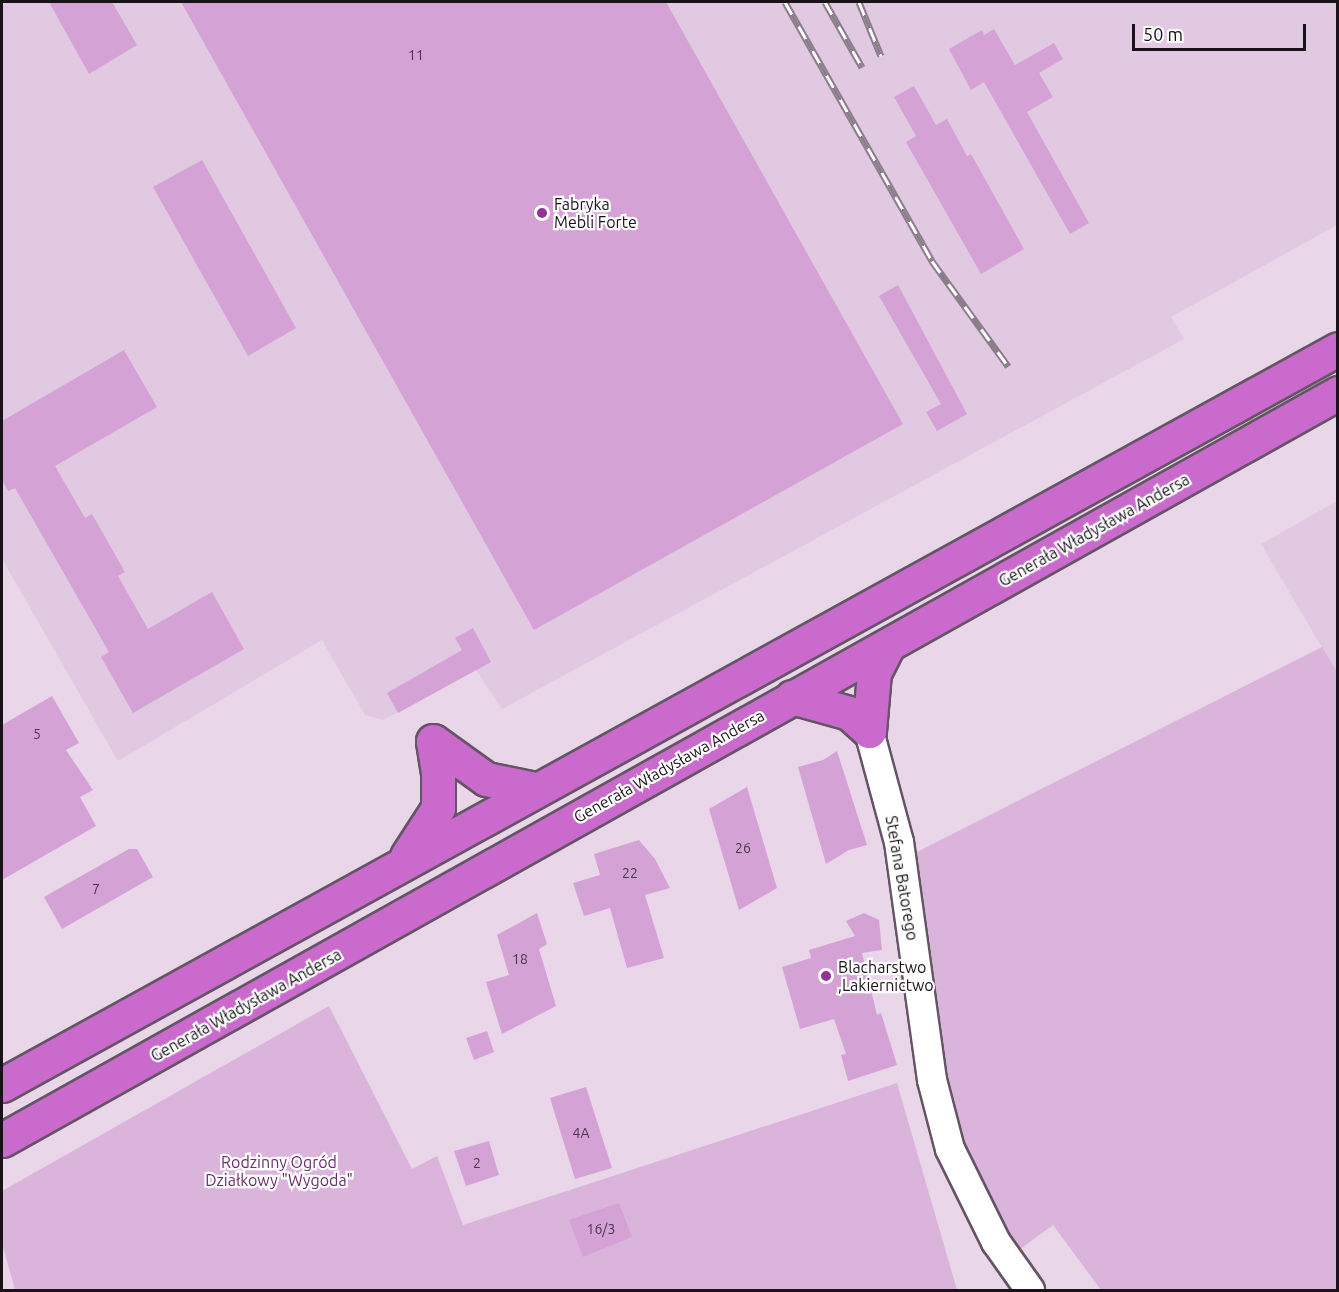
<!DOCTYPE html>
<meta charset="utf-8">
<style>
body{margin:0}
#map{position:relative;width:1339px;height:1292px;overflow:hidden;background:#e9d7e9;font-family:Ubuntu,sans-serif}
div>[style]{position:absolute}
.built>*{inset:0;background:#e1c9e1}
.green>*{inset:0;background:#dbb4db}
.building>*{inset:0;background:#d5a2d6}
.roads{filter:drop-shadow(2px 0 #645564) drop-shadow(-2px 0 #645564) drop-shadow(0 2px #645564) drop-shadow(0 -2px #645564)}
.minor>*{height:28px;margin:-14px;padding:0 14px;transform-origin:14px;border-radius:14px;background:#fff}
.highway>*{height:33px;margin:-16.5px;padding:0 16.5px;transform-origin:16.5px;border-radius:16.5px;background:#ca6acd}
.rail>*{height:7px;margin-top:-3.5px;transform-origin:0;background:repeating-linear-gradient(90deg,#fff 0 14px,#8b7e8b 0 28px);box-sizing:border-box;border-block:2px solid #8b7e8b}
.dots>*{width:16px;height:16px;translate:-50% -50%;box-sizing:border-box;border:3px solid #fff;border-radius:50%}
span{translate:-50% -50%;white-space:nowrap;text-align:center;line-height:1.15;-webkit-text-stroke:4.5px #fff;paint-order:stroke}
.number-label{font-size:14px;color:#483748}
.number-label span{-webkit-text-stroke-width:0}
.poi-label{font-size:16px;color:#191319}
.left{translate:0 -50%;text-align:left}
.street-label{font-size:16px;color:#191319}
.park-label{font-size:16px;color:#692d6c}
.frame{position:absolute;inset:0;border:3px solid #191319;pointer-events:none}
.scale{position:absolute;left:1132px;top:24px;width:174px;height:27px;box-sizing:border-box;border:3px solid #191319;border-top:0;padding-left:8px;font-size:18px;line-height:21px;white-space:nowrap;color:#191319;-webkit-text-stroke:4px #fff;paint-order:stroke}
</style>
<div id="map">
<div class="built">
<div style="clip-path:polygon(2px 2px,1337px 2px,1337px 225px,1171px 317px,1184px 339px,502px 709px,476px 670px,383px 720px,365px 715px,322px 640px,118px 761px,2px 559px)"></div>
<div style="clip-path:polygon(1337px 501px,1337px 673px,1261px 544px)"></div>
</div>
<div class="green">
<div style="clip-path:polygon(1322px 647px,1338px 673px,1337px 1290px,1101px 1290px,1053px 1225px,1008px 1258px,951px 1148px,901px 860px)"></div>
<div style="clip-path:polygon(329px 1006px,412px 1169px,437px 1156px,463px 1225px,897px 1083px,957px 1290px,15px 1290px,2px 1243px,2px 1191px)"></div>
</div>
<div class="building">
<div style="clip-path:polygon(49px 2px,112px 2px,137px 45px,89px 74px)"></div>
<div style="clip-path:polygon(181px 2px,666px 2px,903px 424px,534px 630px)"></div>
<div style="clip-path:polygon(994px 29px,1015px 65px,1054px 43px,1063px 59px,1039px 73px,1053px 97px,1027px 112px,1089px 223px,1070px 234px,984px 82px,971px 90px,949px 49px,982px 30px,984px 35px)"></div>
<div style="clip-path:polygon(914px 86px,936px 125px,947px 119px,967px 156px,971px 154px,1024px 249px,981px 274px,906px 142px,916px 136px,894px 97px)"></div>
<div style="clip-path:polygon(202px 160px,296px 328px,248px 356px,153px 187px)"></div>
<div style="clip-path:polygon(898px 285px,967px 414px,937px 431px,926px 412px,941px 404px,879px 296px)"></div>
<div style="clip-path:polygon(124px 350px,157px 407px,55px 466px,85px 518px,92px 514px,125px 572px,118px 576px,148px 629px,212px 592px,244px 649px,133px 713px,101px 657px,109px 652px,15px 488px,8px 491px,2px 480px,2px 421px)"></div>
<div style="clip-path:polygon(473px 628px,491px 662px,398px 713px,387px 693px,462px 650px,455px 638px)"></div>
<div style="clip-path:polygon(52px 696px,79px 743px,66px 750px,93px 790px,80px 797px,96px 826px,2px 880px,2px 725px)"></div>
<div style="clip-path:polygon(837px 751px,867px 845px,849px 850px,826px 864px,798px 767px,823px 760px)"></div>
<div style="clip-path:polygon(747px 787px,777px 888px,739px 910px,709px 809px)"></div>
<div style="clip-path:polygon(639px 840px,655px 859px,670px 888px,645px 895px,664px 958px,627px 968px,610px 908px,584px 916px,573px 883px,600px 875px,594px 854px)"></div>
<div style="clip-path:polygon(129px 849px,137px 849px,153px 877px,62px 929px,44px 897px)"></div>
<div style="clip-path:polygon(537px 913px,547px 944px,539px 949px,556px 1006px,502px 1034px,486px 982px,509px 975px,497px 935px)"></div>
<div style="clip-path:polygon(864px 913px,879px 920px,882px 950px,862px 953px,877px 1015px,881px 1013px,897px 1065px,848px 1081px,841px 1055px,846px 1054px,834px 1019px,800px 1029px,782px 967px,811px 958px,809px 950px,855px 936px,846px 921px)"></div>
<div style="clip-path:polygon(487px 1031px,494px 1052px,474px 1060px,466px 1038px)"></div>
<div style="clip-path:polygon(586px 1087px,612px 1168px,575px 1179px,550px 1098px)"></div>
<div style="clip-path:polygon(489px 1141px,499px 1175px,466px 1186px,454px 1151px)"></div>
<div style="clip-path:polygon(619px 1203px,632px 1237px,583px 1257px,569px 1220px)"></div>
</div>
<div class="roads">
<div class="minor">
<div style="left:869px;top:731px;width:115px;rotate:74.9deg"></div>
<div style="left:899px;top:842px;width:240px;rotate:82.1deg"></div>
<div style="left:932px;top:1080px;width:71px;rotate:75.4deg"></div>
<div style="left:950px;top:1149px;width:104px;rotate:63.7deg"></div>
<div style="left:996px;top:1242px;width:59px;rotate:54.7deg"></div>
</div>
<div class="highway">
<div style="left:792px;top:697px;width:59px;rotate:15.7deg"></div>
<div style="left:849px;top:713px;width:27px;rotate:42deg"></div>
<div style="left:869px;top:731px;width:58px;rotate:-85.1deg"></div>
<div style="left:874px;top:673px;width:31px;rotate:-63deg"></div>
<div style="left:433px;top:741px;width:65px;rotate:35.6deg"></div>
<div style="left:486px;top:779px;width:50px;rotate:11.5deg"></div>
<div style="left:407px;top:856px;width:57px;rotate:-57.1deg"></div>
<div style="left:438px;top:808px;width:35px;rotate:-90deg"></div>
<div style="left:438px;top:773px;width:32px;rotate:-99deg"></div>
<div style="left:2px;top:1085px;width:1525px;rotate:-28.85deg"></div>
<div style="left:2px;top:1140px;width:1531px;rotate:-29.21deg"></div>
</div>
</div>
<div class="rail">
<div style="left:785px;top:2px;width:298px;rotate:60.4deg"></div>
<div style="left:932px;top:261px;width:130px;rotate:54.1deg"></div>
<div style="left:825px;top:2px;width:75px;rotate:60.4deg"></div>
<div style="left:859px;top:2px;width:58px;rotate:67.8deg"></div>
</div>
<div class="dots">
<div style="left:542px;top:213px;background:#933198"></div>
<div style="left:826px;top:976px;background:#933198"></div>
</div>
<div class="number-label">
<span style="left:416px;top:55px">11</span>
<span style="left:37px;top:734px">5</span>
<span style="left:743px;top:848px">26</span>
<span style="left:630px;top:873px">22</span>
<span style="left:96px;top:889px">7</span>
<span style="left:520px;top:959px">18</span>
<span style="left:581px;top:1133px">4A</span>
<span style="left:477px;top:1163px">2</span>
<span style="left:601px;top:1229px">16/3</span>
</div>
<div class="poi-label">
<span class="left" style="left:554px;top:213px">Fabryka<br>Mebli Forte</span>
<span class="left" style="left:838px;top:976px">Blacharstwo<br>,Lakiernictwo</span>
</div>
<div class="street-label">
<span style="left:1094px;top:530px;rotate:-29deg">Generała Władysława Andersa</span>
<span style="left:669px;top:766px;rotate:-29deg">Generała Władysława Andersa</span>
<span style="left:902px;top:878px;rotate:80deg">Stefana Batorego</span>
<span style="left:246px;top:1005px;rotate:-29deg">Generała Władysława Andersa</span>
</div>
<div class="park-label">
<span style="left:279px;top:1171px">Rodzinny Ogród<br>Działkowy "Wygoda"</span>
</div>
<div class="frame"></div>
<div class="scale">50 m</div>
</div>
